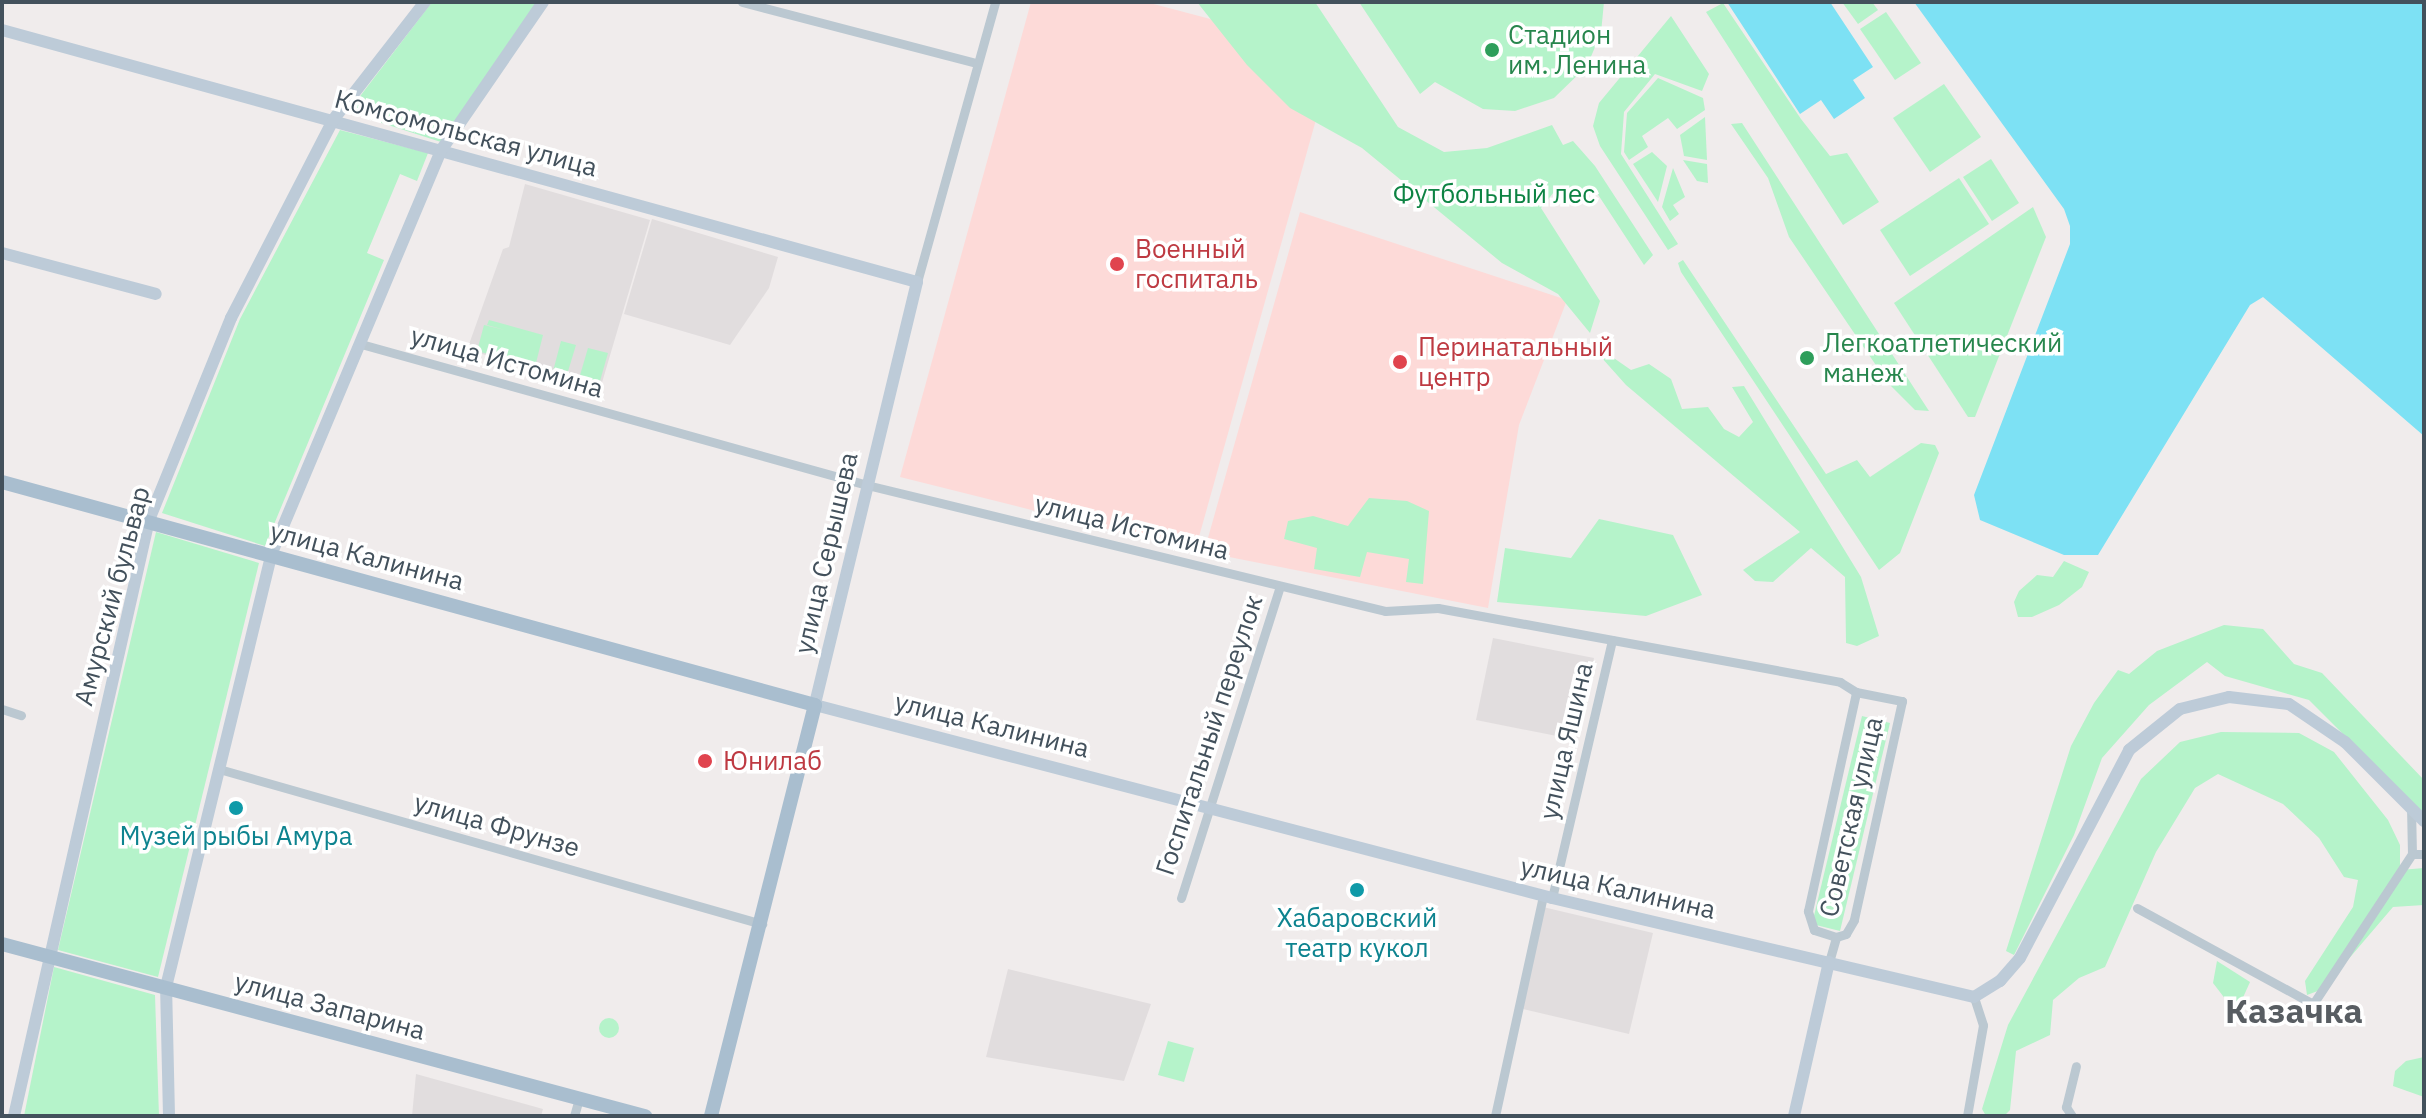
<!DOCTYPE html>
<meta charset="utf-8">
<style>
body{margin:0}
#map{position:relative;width:2426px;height:1118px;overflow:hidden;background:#f0ecec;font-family:"IBM Plex Sans",sans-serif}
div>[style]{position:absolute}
.education>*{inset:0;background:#e1ddde}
.medical>*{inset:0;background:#fddad8}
.green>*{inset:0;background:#b5f3ca}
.round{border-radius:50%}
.water>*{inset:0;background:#7de1f4}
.street>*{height:9px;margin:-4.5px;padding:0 4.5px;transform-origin:4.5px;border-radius:4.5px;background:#bbc8d1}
.secondary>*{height:12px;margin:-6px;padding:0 6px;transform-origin:6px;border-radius:6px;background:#bdcbd8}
.primary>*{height:14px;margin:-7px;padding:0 7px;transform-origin:7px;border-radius:7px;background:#a9becf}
.dots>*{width:22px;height:22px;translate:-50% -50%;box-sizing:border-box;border:4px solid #fff;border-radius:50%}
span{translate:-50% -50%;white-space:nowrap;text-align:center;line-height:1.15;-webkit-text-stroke:7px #fff;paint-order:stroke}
.leisure-label{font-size:26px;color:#27864d}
.left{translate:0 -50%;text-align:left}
.street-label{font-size:26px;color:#43515c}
.park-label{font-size:26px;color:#0d8343}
.health-label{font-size:26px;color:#be3a42}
.culture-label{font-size:26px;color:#0d838f}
.district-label{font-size:34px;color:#585d62;font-weight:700}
.frame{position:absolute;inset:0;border:4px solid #43515c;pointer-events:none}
</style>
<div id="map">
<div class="education">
<div style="clip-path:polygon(525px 184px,650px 220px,601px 386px,467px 350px,503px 249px,509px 247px)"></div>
<div style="clip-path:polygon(652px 219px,778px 257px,769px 288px,730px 345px,624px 314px)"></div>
<div style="clip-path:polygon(1493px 638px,1594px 658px,1577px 740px,1476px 720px)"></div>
<div style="clip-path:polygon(1543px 907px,1653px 933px,1629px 1034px,1519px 1008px)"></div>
<div style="clip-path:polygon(1008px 969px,1151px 1004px,1124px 1081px,986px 1057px)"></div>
<div style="clip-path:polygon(416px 1074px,543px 1109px,541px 1116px,412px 1116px)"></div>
</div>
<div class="medical">
<div style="clip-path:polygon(1031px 2px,1146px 2px,1335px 52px,1195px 551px,900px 477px)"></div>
<div style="clip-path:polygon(1300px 212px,1567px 300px,1519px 425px,1488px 608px,1204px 552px)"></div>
</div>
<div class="green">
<div style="clip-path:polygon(432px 2px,538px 2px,441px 142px,348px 112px)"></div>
<div style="clip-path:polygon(1197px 2px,1315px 2px,1398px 127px,1444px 152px,1487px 148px,1552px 125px,1563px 145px,1573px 141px,1595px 166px,1653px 255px,1644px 265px,1595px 190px,1554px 192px,1541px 208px,1600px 301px,1590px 333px,1558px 294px,1502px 263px,1362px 148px,1290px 108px,1247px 65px)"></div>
<div style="clip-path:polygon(1359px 2px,1604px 2px,1601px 33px,1587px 66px,1554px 98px,1515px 111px,1483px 109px,1435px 82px,1420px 94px)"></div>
<div style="clip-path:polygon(1842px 2px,1872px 2px,1878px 10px,1858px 24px)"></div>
<div style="clip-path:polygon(1723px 3px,1801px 119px,1830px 156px,1847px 153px,1879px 202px,1843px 225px,1706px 12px)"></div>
<div style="clip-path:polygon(1886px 12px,1921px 63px,1895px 80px,1860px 29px)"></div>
<div style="clip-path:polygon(1671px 16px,1709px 74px,1702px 91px,1655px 74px,1624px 112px,1621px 154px,1678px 244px,1668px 250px,1600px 146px,1593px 126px,1599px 103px)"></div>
<div style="clip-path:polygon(1658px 78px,1703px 98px,1705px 110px,1677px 129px,1668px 118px,1642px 136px,1648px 147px,1629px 160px,1624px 152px,1627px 113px)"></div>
<div style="clip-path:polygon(1944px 84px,1981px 137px,1930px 172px,1893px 118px)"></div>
<div style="clip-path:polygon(1705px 117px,1707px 160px,1684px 156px,1680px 135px)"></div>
<div style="clip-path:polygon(1742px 123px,1929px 411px,1915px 410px,1888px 383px,1789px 237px,1768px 178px,1731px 124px)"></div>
<div style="clip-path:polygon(340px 130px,428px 153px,417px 181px,400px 174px,367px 253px,384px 260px,265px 546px,162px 513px,240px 319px)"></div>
<div style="clip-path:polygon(1652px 152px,1667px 166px,1658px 202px,1633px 164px)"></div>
<div style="clip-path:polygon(1991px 159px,2019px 203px,1992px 221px,1963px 177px)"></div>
<div style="clip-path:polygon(1683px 160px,1707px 164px,1708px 183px,1697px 181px)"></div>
<div style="clip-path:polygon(1673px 168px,1685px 197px,1673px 205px,1679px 214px,1670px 221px,1662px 207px)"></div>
<div style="clip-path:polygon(1959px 178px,1989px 224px,1910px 276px,1880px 230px)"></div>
<div style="clip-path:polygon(2033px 207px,2046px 237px,1975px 417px,1968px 417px,1894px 303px)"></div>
<div style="clip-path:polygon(1683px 260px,1826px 474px,1857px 460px,1870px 477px,1921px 443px,1935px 445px,1939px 453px,1900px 553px,1879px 570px,1681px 272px,1678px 263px)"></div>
<div style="clip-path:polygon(489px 320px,543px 335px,535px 367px,477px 351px,484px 325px,505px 330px,487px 325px)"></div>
<div style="clip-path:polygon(561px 341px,576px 345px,566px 378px,552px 375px)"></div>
<div style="clip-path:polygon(588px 348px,608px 353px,598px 388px,578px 382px)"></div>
<div style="clip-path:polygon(1608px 354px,1631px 370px,1649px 364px,1671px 379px,1682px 409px,1708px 407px,1724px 429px,1739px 437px,1753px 422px,1732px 387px,1744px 386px,1861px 577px,1879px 636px,1857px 646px,1846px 643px,1845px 577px,1811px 548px,1773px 582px,1755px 581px,1743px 570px,1800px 532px,1626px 385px,1601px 357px)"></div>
<div style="clip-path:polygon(1369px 498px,1407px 501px,1429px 511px,1423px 584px,1406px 582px,1409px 559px,1367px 552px,1360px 577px,1314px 569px,1317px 548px,1284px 539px,1288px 521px,1313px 516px,1348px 526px)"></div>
<div style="clip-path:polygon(1599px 519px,1673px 535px,1702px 595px,1646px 616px,1497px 602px,1505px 548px,1571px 558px)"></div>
<div style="clip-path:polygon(156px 532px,259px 563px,158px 977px,58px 950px)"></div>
<div style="clip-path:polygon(2064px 561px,2089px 572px,2082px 587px,2059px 605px,2032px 617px,2018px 617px,2014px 602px,2019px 591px,2037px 575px,2053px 577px)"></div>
<div style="clip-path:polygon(2224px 625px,2263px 629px,2294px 664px,2322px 673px,2424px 780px,2424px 815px,2309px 700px,2225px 676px,2207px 662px,2149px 705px,2102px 758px,2074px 835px,2014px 955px,2006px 951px,2071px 746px,2094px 703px,2118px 670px,2129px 674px,2157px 651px)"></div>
<div style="clip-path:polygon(1862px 716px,1890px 723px,1840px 931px,1812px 924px)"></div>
<div style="clip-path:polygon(2221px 732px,2299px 733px,2334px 752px,2388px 820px,2400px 845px,2400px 870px,2424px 868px,2424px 905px,2393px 907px,2323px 989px,2307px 995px,2305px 981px,2353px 907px,2358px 880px,2344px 877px,2319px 838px,2283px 804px,2218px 774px,2195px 788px,2156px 852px,2105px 967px,2079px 978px,2053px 1000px,2050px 1035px,2016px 1051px,2010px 1110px,2004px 1116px,1986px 1116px,1982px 1109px,2008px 1025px,2141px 779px,2180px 742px)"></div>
<div style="clip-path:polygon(2217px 961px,2250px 982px,2236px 1013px,2213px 983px)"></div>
<div style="clip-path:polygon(54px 967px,155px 995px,159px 1116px,24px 1116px)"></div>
<div class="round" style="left:599px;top:1018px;width:20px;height:20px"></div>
<div style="clip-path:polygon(1168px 1041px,1194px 1048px,1184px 1082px,1158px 1075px)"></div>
<div style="clip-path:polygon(2424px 1057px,2424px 1097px,2393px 1086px,2395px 1071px,2406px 1061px)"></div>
</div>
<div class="water">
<div style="clip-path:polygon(1727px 2px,1830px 2px,1873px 67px,1853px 80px,1865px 98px,1834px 119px,1821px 100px,1800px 114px)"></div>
<div style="clip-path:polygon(1914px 2px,2424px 2px,2424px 436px,2263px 297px,2250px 305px,2098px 555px,2064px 555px,1980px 520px,1974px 495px,2070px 244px,2070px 226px,2064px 209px)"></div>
</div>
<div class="street">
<div style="left:742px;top:2px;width:242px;rotate:14.6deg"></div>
<div style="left:917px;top:282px;width:291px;rotate:-74.4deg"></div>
<div style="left:361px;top:344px;width:525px;rotate:15.57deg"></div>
<div style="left:867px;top:485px;width:533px;rotate:13.67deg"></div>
<div style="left:1385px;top:611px;width:53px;rotate:-3.2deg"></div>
<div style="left:1438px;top:608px;width:409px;rotate:10.4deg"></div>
<div style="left:1840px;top:682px;width:19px;rotate:32deg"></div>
<div style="left:1856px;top:692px;width:47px;rotate:11.1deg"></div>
<div style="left:1902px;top:701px;width:224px;rotate:102.4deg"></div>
<div style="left:1854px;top:920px;width:16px;rotate:120deg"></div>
<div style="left:1846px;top:934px;width:10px;rotate:163deg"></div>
<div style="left:1836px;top:937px;width:23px;rotate:-162deg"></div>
<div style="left:1814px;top:930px;width:20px;rotate:-108deg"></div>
<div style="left:1808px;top:911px;width:224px;rotate:-77.6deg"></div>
<div style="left:2px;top:709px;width:20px;rotate:18deg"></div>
<div style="left:219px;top:769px;width:565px;rotate:15.93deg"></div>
<div style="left:2412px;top:854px;width:12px"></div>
<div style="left:1181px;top:898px;width:327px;rotate:-72.4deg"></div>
<div style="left:1552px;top:898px;width:265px;rotate:-76.9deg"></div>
<div style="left:2137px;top:908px;width:200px;rotate:28.6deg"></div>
<div style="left:2313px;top:1004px;width:180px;rotate:-56.6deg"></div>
<div style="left:2412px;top:854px;width:46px;rotate:-91.2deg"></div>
<div style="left:1829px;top:962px;width:26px;rotate:-74deg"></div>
<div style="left:574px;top:1116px;width:19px;rotate:-74deg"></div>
<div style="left:1495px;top:1116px;width:225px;rotate:-77.7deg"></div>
<div style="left:1967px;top:1116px;width:92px;rotate:-80deg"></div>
<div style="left:1983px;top:1025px;width:29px;rotate:-108deg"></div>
<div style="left:2072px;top:1116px;width:11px;rotate:-124deg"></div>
<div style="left:2066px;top:1107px;width:42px;rotate:-76.3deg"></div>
</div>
<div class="secondary">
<div style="left:2px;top:30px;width:949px;rotate:15.4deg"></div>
<div style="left:917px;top:282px;width:435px;rotate:103.6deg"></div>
<div style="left:815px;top:705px;width:762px;rotate:14.67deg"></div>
<div style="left:1552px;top:898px;width:433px;rotate:13.2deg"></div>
<div style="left:1974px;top:997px;width:31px;rotate:-32deg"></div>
<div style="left:2000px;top:981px;width:30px;rotate:-49deg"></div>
<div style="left:2020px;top:958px;width:235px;rotate:-62.3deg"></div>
<div style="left:2129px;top:750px;width:65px;rotate:-38.8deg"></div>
<div style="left:2180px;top:709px;width:50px;rotate:-13.8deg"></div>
<div style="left:2229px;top:697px;width:60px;rotate:6.7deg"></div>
<div style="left:2289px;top:704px;width:68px;rotate:34.2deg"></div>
<div style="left:2345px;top:742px;width:112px;rotate:45deg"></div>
<div style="left:2px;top:253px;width:159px;rotate:14.9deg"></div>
<div style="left:14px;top:1116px;width:611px;rotate:-77.24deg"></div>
<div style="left:149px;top:520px;width:218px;rotate:-67.9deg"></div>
<div style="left:231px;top:318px;width:223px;rotate:-62.7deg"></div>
<div style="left:333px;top:120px;width:150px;rotate:-52.1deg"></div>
<div style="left:169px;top:1116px;width:129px;rotate:-91.3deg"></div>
<div style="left:166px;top:987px;width:445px;rotate:-76.3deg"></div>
<div style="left:271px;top:555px;width:441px;rotate:-67.2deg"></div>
<div style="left:442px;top:149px;width:178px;rotate:-55.5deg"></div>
<div style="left:1794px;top:1116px;width:158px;rotate:-77.2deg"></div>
</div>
<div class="primary">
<div style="left:2px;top:482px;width:843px;rotate:15.34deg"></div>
<div style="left:815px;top:705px;width:424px;rotate:104.2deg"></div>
<div style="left:2px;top:944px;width:666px;rotate:14.98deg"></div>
</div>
<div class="dots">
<div style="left:1492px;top:50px;background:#2e9e5b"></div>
<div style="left:1117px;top:264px;background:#e0444e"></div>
<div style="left:1807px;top:358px;background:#2e9e5b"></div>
<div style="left:1400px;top:362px;background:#e0444e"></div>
<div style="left:705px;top:761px;background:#e0444e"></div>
<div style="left:236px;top:808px;background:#0f9aa8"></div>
<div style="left:1357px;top:890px;background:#0f9aa8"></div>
</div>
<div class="leisure-label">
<span class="left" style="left:1508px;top:50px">Стадион<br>им. Ленина</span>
<span class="left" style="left:1823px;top:358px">Легкоатлетический<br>манеж</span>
</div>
<div class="street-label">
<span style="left:466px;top:133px;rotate:15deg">Комсомольская улица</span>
<span style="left:507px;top:362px;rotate:16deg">улица Истомина</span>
<span style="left:1132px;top:527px;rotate:14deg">улица Истомина</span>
<span style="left:826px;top:553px;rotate:-77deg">улица Серышева</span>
<span style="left:367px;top:556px;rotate:15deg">улица Калинина</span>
<span style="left:112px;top:596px;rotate:-75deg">Амурский бульвар</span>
<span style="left:992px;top:725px;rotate:14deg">улица Калинина</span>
<span style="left:1209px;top:735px;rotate:-72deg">Госпитальный переулок</span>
<span style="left:1566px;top:741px;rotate:-77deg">улица Яшина</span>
<span style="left:1851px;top:817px;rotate:-77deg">Советская улица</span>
<span style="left:497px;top:825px;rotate:16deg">улица Фрунзе</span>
<span style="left:1618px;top:888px;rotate:13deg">улица Калинина</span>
<span style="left:330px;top:1006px;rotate:15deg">улица Запарина</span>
</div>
<div class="park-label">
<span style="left:1494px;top:194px">Футбольный лес</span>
</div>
<div class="health-label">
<span class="left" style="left:1135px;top:264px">Военный<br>госпиталь</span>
<span class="left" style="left:1418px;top:362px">Перинатальный<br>центр</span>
<span class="left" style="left:723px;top:761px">Юнилаб</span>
</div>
<div class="culture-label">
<span style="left:236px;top:836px">Музей рыбы Амура</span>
<span style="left:1357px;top:933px">Хабаровский<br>театр кукол</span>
</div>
<div class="district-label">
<span style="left:2294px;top:1011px">Казачка</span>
</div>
<div class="frame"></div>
</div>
